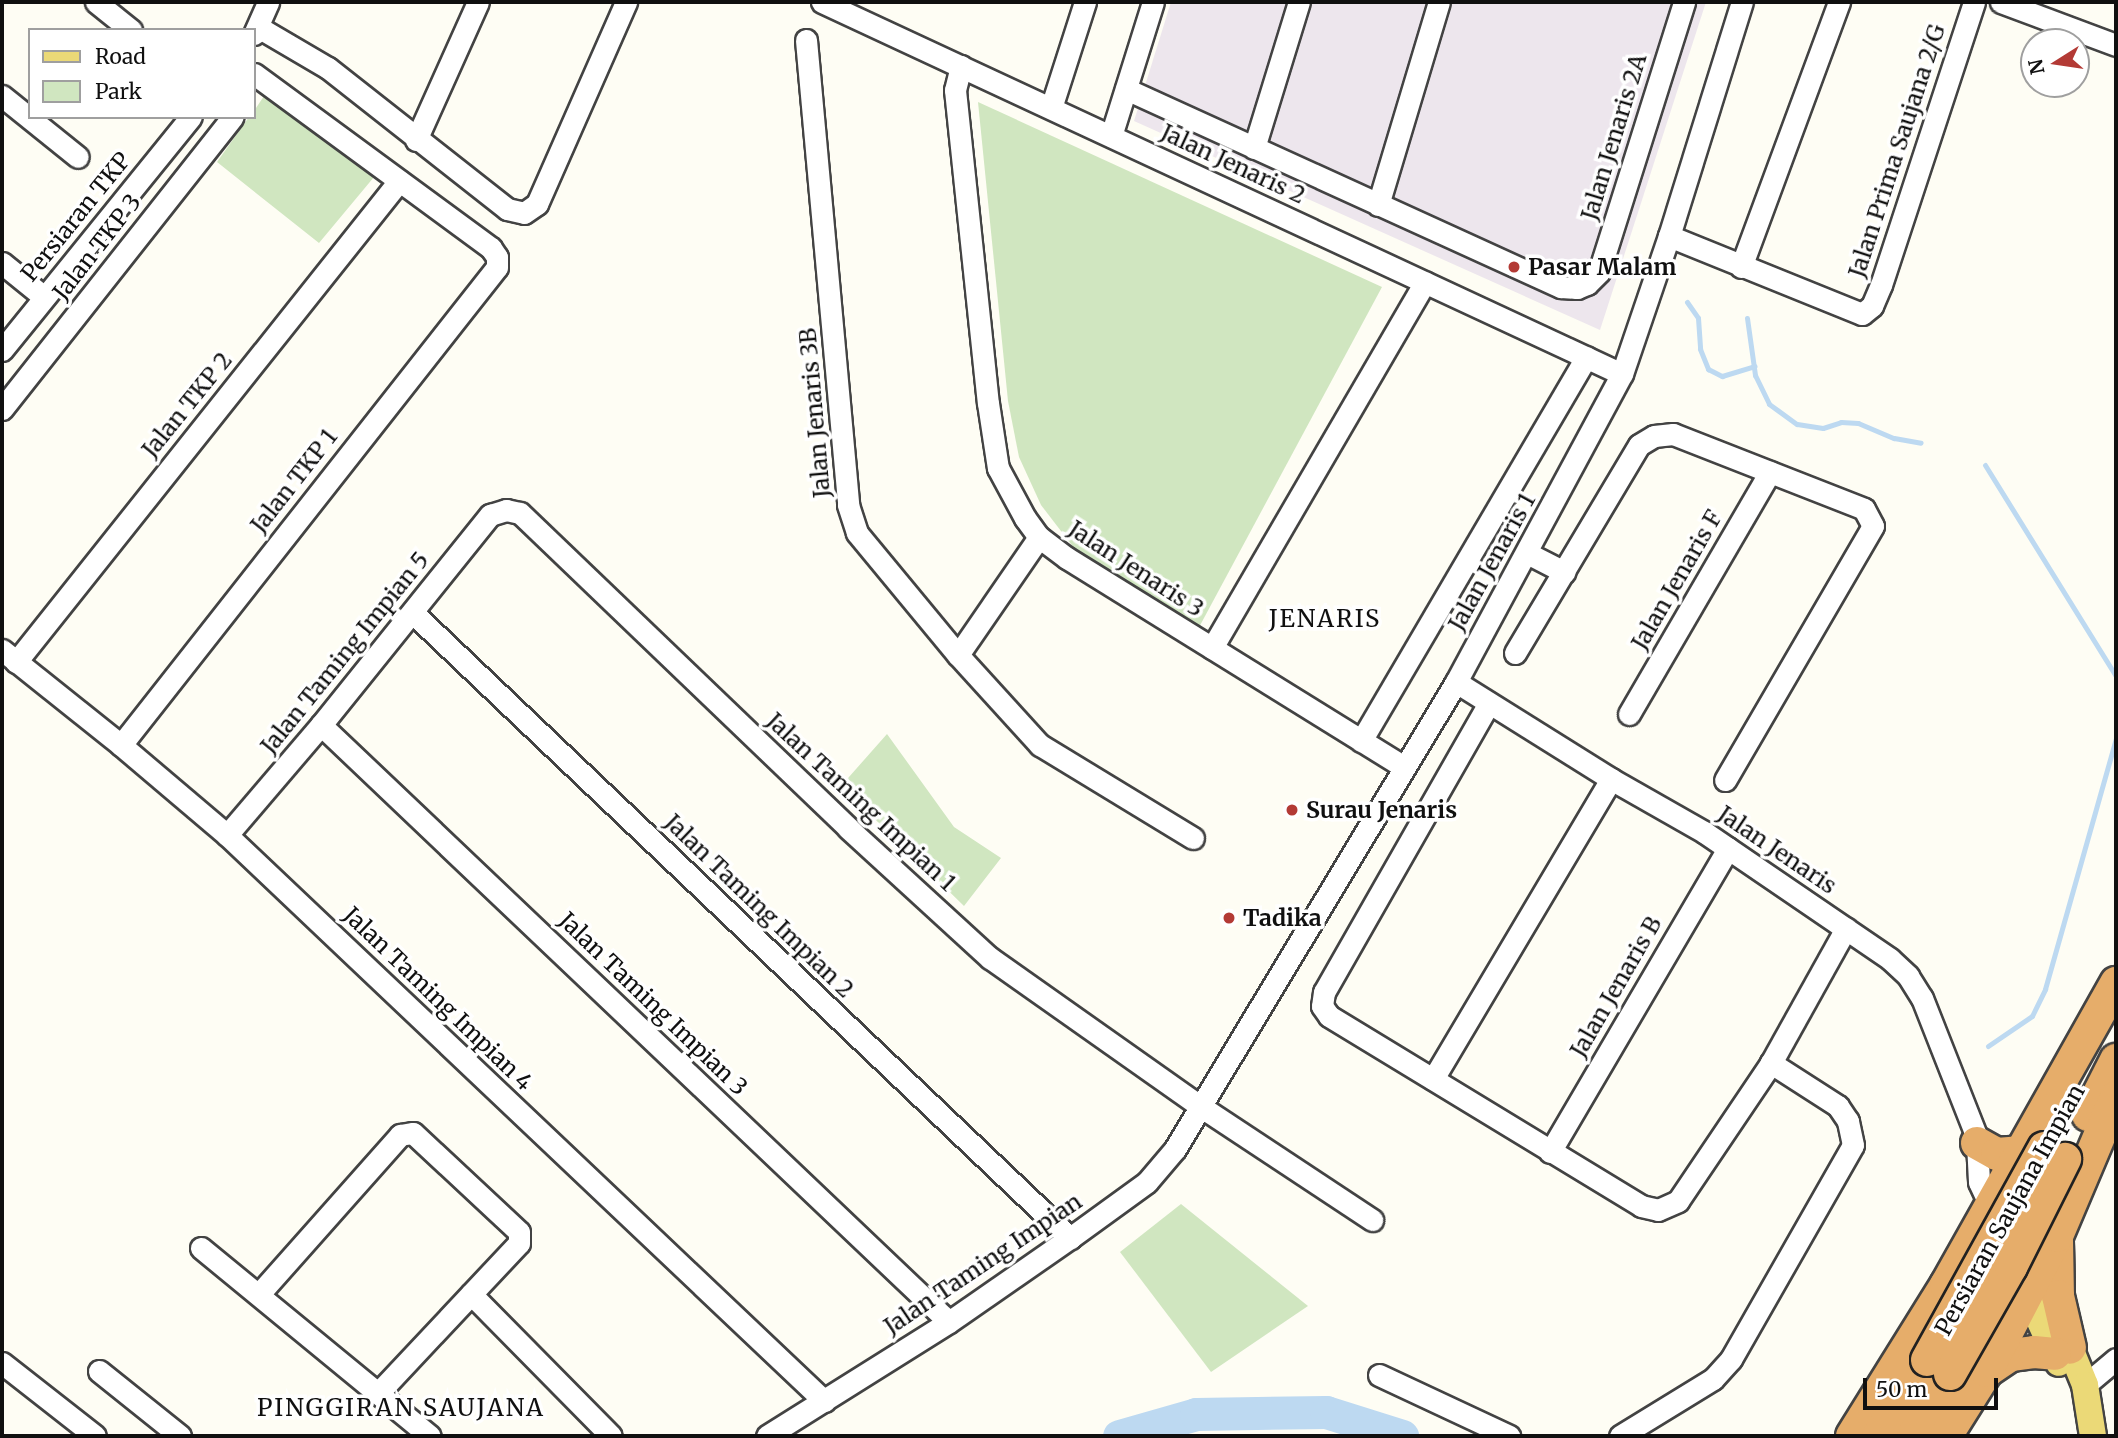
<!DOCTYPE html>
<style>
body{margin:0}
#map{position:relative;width:2118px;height:1438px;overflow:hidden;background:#fefdf4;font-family:Merriweather,serif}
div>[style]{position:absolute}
.industrial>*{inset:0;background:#ede6ed}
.green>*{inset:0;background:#d0e6c0}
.stream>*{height:5px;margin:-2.5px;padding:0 2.5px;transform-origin:2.5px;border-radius:2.5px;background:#bdd9f1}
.river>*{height:33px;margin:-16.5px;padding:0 16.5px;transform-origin:16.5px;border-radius:16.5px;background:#bdd9f1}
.roads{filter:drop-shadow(2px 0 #434343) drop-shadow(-2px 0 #434343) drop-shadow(0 2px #434343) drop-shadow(0 -2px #434343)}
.minor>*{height:21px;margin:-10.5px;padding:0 10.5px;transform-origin:10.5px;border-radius:10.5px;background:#fff}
.major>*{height:26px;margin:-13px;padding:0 13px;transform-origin:13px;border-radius:13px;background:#ebd977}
.highway>*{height:32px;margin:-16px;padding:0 16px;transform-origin:16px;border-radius:16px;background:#e6ad6a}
.bridges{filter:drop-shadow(2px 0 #212121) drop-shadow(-2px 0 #212121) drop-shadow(0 2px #212121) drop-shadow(0 -2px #212121)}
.highway-bridge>*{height:32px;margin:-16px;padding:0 16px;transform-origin:16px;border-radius:16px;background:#e6ad6a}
.dots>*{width:19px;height:19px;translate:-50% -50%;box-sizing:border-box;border:4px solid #fff;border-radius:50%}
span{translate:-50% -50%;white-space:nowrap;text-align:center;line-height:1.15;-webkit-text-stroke:7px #fff;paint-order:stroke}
.street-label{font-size:23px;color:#101010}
.poi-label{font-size:23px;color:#101010;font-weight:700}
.left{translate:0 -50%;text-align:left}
.neighbourhood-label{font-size:24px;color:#101010;letter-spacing:2px}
.frame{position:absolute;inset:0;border:4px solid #101010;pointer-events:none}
.legend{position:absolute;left:28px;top:28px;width:228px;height:91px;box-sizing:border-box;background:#fff;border:2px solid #9f9f9f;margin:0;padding:9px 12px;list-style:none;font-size:21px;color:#101010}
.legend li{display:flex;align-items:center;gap:14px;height:35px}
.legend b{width:35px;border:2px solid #9f9f9f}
.north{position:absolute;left:2020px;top:28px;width:70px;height:70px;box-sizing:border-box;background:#fff;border:2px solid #9f9f9f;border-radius:50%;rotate:258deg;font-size:19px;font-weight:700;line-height:28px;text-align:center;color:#101010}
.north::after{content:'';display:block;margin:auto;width:24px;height:32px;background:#b33a35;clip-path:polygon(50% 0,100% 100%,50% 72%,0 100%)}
.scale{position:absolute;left:1863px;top:1378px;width:135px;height:32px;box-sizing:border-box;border:4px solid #101010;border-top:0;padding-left:9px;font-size:21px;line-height:24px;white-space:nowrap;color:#101010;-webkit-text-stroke:5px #fff;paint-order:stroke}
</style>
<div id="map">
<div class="industrial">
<div style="clip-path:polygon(1171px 2px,1706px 2px,1600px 330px,1134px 121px)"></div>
</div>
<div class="green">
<div style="clip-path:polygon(264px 96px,374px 177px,319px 243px,217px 162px,249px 117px,254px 117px,254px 111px)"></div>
<div style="clip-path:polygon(978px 102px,1382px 287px,1197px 631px,1074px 548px,1041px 505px,1019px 457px,1008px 401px)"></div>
<div style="clip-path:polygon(887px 734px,954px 827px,1001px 858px,964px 906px,841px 786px)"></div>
<div style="clip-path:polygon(1181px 1204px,1308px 1306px,1211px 1372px,1120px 1252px)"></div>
</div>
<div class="stream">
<div style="left:1687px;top:302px;width:19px;rotate:55deg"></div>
<div style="left:1698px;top:318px;width:31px;rotate:86deg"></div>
<div style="left:1700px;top:349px;width:22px;rotate:68deg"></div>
<div style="left:1708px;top:369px;width:16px;rotate:27deg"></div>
<div style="left:1722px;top:376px;width:34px;rotate:-17deg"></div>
<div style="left:1747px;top:318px;width:58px;rotate:82deg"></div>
<div style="left:1755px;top:375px;width:32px;rotate:64deg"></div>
<div style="left:1769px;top:404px;width:34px;rotate:36deg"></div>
<div style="left:1797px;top:424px;width:26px;rotate:9deg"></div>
<div style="left:1823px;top:428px;width:19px;rotate:-18deg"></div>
<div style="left:1841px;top:422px;width:17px;rotate:3deg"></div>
<div style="left:1858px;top:423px;width:39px;rotate:23deg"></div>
<div style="left:1894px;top:438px;width:27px;rotate:10deg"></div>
<div style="left:1985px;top:465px;width:248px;rotate:58.2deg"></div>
<div style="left:1988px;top:1046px;width:53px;rotate:-34.3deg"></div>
<div style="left:2032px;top:1016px;width:30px;rotate:-64deg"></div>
<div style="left:2045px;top:989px;width:261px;rotate:-74.2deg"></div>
</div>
<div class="river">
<div style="left:1119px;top:1436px;width:80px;rotate:-15.9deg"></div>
<div style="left:1196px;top:1414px;width:130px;rotate:-0.9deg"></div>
<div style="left:1326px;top:1412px;width:80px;rotate:17.5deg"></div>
</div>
<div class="roads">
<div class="minor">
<div style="left:96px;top:2px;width:45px;rotate:38.7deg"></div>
<div style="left:822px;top:2px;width:882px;rotate:24.94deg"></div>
<div style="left:2001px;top:2px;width:123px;rotate:20.5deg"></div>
<div style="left:258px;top:27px;width:81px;rotate:30.4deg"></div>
<div style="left:328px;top:68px;width:228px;rotate:38.2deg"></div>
<div style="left:507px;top:209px;width:17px;rotate:13deg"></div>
<div style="left:524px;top:213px;width:16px;rotate:-35deg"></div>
<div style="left:537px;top:204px;width:221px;rotate:-66.2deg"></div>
<div style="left:254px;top:34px;width:35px;rotate:-66deg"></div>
<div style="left:806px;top:40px;width:467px;rotate:84.8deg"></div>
<div style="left:848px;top:505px;width:29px;rotate:72deg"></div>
<div style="left:857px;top:533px;width:158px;rotate:50.4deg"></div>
<div style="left:958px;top:655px;width:122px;rotate:47.7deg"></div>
<div style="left:1040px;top:745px;width:179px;rotate:31.3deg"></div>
<div style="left:961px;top:66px;width:25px;rotate:104deg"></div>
<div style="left:955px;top:90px;width:315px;rotate:84deg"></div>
<div style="left:988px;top:403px;width:66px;rotate:81.3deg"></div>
<div style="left:998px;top:468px;width:57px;rotate:61.6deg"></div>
<div style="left:1025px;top:518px;width:24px;rotate:54deg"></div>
<div style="left:1039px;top:537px;width:35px;rotate:37deg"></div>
<div style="left:1067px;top:558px;width:397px;rotate:31.8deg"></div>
<div style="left:1126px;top:89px;width:478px;rotate:24.5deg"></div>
<div style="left:1561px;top:287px;width:16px;rotate:4deg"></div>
<div style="left:1577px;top:288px;width:11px;rotate:-22deg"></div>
<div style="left:1587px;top:284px;width:17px;rotate:-45deg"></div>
<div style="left:1599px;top:272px;width:283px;rotate:-72.5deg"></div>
<div style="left:2px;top:96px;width:97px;rotate:38.8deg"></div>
<div style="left:1051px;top:108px;width:111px;rotate:-72.2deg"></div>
<div style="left:1111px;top:136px;width:140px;rotate:-72.6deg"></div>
<div style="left:416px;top:140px;width:151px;rotate:-65.8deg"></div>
<div style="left:1254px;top:148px;width:153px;rotate:-72.9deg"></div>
<div style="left:1378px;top:205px;width:212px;rotate:-73.3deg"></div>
<div style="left:1669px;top:236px;width:208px;rotate:22deg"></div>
<div style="left:1862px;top:314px;width:13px;rotate:-39deg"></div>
<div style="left:1872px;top:306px;width:23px;rotate:-67deg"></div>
<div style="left:1881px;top:285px;width:298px;rotate:-71.8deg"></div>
<div style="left:2px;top:263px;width:54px;rotate:39deg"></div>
<div style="left:1741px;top:267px;width:283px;rotate:-69.7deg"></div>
<div style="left:2px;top:350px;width:300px;rotate:-51deg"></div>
<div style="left:2px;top:409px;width:372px;rotate:-51.7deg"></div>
<div style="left:1527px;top:553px;width:42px;rotate:27.2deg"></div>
<div style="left:413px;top:613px;width:907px;rotate:43.57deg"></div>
<div style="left:1212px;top:648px;width:423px;rotate:-59.8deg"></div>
<div style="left:2px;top:650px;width:152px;rotate:38.6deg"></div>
<div style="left:121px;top:745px;width:139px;rotate:40.3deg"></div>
<div style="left:227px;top:835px;width:823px;rotate:43.47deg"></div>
<div style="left:1515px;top:653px;width:242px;rotate:-59.2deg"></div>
<div style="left:1639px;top:445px;width:17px;rotate:-31deg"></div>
<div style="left:1654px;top:436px;width:19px;rotate:-6deg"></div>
<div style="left:1673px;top:434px;width:205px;rotate:21.4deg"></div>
<div style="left:1864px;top:509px;width:19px;rotate:62deg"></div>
<div style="left:1873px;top:526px;width:294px;rotate:120.2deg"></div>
<div style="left:958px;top:655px;width:143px;rotate:-55.5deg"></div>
<div style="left:16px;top:662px;width:615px;rotate:-51.47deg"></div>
<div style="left:1456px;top:682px;width:183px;rotate:32deg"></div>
<div style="left:1611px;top:779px;width:107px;rotate:29.7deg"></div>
<div style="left:1704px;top:832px;width:225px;rotate:34.3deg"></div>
<div style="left:1890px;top:959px;width:25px;rotate:43deg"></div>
<div style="left:1908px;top:976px;width:26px;rotate:58deg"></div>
<div style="left:1922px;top:998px;width:167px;rotate:68.5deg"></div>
<div style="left:1489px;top:703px;width:333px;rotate:119.7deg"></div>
<div style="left:1324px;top:992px;width:14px;rotate:98deg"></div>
<div style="left:1322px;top:1006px;width:12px;rotate:55deg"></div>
<div style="left:1329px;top:1016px;width:365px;rotate:31.3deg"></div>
<div style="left:1641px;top:1206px;width:17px;rotate:13deg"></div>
<div style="left:1658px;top:1210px;width:22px;rotate:-24deg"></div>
<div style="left:1678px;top:1201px;width:166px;rotate:-56deg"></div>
<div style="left:1771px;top:1063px;width:154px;rotate:-60.9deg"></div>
<div style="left:1629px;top:714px;width:280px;rotate:-59.8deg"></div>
<div style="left:321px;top:725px;width:866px;rotate:43.55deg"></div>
<div style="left:1361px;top:741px;width:445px;rotate:-59.6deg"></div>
<div style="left:121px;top:745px;width:608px;rotate:-51.81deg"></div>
<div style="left:497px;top:267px;width:10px;rotate:-90deg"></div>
<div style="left:497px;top:257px;width:11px;rotate:-124deg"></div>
<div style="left:491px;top:248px;width:294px;rotate:-143.7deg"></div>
<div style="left:227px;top:835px;width:145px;rotate:-49.5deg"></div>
<div style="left:321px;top:725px;width:270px;rotate:-51.2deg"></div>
<div style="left:490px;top:515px;width:17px;rotate:-17deg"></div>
<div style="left:506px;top:510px;width:14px;rotate:12deg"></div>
<div style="left:520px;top:513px;width:455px;rotate:43.8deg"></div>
<div style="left:848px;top:828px;width:193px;rotate:42.5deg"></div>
<div style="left:990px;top:958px;width:261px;rotate:35.2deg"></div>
<div style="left:1203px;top:1108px;width:203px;rotate:33.5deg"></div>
<div style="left:1433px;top:1079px;width:349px;rotate:-59.3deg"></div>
<div style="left:1977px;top:1143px;width:39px;rotate:87deg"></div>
<div style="left:1979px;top:1182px;width:26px;rotate:65deg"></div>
<div style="left:1550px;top:1152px;width:352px;rotate:-59.6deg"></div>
<div style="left:201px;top:1248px;width:296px;rotate:39.4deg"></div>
<div style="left:259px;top:1294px;width:213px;rotate:-48.4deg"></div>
<div style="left:400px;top:1135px;width:13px;rotate:-9deg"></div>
<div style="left:413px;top:1133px;width:145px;rotate:43deg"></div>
<div style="left:519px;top:1232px;width:11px;rotate:90deg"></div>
<div style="left:519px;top:1243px;width:204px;rotate:133.2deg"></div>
<div style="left:471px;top:1294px;width:199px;rotate:45.4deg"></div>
<div style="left:2px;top:1363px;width:118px;rotate:38.1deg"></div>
<div style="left:99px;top:1371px;width:104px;rotate:38.7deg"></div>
<div style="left:1379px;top:1375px;width:144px;rotate:25.1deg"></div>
<div style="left:2085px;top:1385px;width:40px;rotate:-40deg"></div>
<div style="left:767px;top:1436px;width:215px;rotate:-32.1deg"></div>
<div style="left:949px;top:1322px;width:147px;rotate:-34.8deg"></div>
<div style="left:1070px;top:1238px;width:95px;rotate:-36deg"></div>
<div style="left:1147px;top:1182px;width:43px;rotate:-49.7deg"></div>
<div style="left:1175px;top:1149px;width:545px;rotate:-58.96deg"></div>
<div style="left:1456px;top:682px;width:350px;rotate:-61.7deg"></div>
<div style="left:1622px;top:374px;width:146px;rotate:-71.2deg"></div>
<div style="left:1669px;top:236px;width:245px;rotate:-72.7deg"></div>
<div style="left:1620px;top:1436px;width:109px;rotate:-31.5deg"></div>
<div style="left:1713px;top:1379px;width:27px;rotate:-48deg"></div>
<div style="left:1731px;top:1359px;width:246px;rotate:-60.3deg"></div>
<div style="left:1853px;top:1145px;width:25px;rotate:-102deg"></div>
<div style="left:1848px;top:1121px;width:18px;rotate:-124deg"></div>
<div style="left:1838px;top:1106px;width:80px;rotate:-147.3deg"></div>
</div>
<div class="major">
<div style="left:2021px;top:1280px;width:91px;rotate:65.4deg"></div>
<div style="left:2063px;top:1331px;width:58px;rotate:67.8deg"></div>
<div style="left:2085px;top:1385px;width:52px;rotate:81.1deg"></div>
</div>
<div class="highway">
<div style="left:2088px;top:1115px;width:62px;rotate:-63deg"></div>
<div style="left:1977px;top:1143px;width:23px;rotate:29deg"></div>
<div style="left:1997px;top:1154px;width:22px;rotate:-5deg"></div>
<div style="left:2057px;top:1241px;width:55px;rotate:89deg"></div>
<div style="left:2058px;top:1296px;width:53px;rotate:77deg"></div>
<div style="left:1987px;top:1371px;width:29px;rotate:-34deg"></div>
<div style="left:2011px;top:1355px;width:23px;rotate:-7deg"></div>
<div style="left:2034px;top:1352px;width:21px;rotate:5deg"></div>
<div style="left:1852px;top:1436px;width:178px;rotate:-58.1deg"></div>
<div style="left:1946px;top:1285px;width:347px;rotate:-60.6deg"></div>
<div style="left:1878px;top:1436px;width:90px;rotate:-57.2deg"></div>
<div style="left:1913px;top:1436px;width:72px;rotate:-59.2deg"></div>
<div style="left:1946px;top:1436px;width:77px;rotate:-57.8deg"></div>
<div style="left:1987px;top:1371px;width:152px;rotate:-62.6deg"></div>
<div style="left:2057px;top:1236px;width:151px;rotate:-67deg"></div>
</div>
</div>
<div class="bridges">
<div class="highway-bridge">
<div style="left:1927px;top:1360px;width:242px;rotate:-61.1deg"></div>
<div style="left:1950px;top:1374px;width:123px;rotate:-60.3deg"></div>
<div style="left:2011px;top:1267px;width:121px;rotate:-63.4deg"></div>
</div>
</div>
<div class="dots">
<div style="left:1514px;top:267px;background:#b33a35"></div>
<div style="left:1292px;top:810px;background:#b33a35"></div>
<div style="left:1229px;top:918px;background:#b33a35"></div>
</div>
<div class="street-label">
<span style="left:1614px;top:137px;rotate:-73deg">Jalan Jenaris 2A</span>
<span style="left:1897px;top:151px;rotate:-72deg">Jalan Prima Saujana 2/G</span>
<span style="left:1233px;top:164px;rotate:25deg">Jalan Jenaris 2</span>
<span style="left:76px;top:217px;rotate:-51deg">Persiaran TKP</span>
<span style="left:97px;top:247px;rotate:-52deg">Jalan TKP 3</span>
<span style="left:187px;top:405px;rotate:-51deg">Jalan TKP 2</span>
<span style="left:815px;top:413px;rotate:-95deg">Jalan Jenaris 3B</span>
<span style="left:294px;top:481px;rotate:-52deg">Jalan TKP 1</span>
<span style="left:1492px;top:562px;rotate:-61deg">Jalan Jenaris 1</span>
<span style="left:1136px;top:569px;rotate:33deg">Jalan Jenaris 3</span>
<span style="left:1677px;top:580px;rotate:-60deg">Jalan Jenaris F</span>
<span style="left:345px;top:653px;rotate:-51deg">Jalan Taming Impian 5</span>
<span style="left:861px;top:802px;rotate:43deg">Jalan Taming Impian 1</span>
<span style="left:1777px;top:850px;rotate:34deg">Jalan Jenaris</span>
<span style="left:759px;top:906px;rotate:44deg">Jalan Taming Impian 2</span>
<span style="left:1616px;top:987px;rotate:-60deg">Jalan Jenaris B</span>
<span style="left:438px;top:999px;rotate:44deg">Jalan Taming Impian 4</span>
<span style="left:653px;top:1004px;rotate:44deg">Jalan Taming Impian 3</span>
<span style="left:2010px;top:1210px;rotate:-61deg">Persiaran Saujana Impian</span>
<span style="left:983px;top:1264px;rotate:-34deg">Jalan Taming Impian</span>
</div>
<div class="poi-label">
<span class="left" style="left:1528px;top:267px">Pasar Malam</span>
<span class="left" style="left:1306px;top:810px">Surau Jenaris</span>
<span class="left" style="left:1243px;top:918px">Tadika</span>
</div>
<div class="neighbourhood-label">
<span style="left:1325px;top:619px">JENARIS</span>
<span style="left:401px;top:1408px">PINGGIRAN SAUJANA</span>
</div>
<div class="frame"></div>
<ul class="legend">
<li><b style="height:9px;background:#ebd977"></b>Road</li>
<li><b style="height:19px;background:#d0e6c0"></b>Park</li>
</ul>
<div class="north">N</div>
<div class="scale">50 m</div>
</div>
